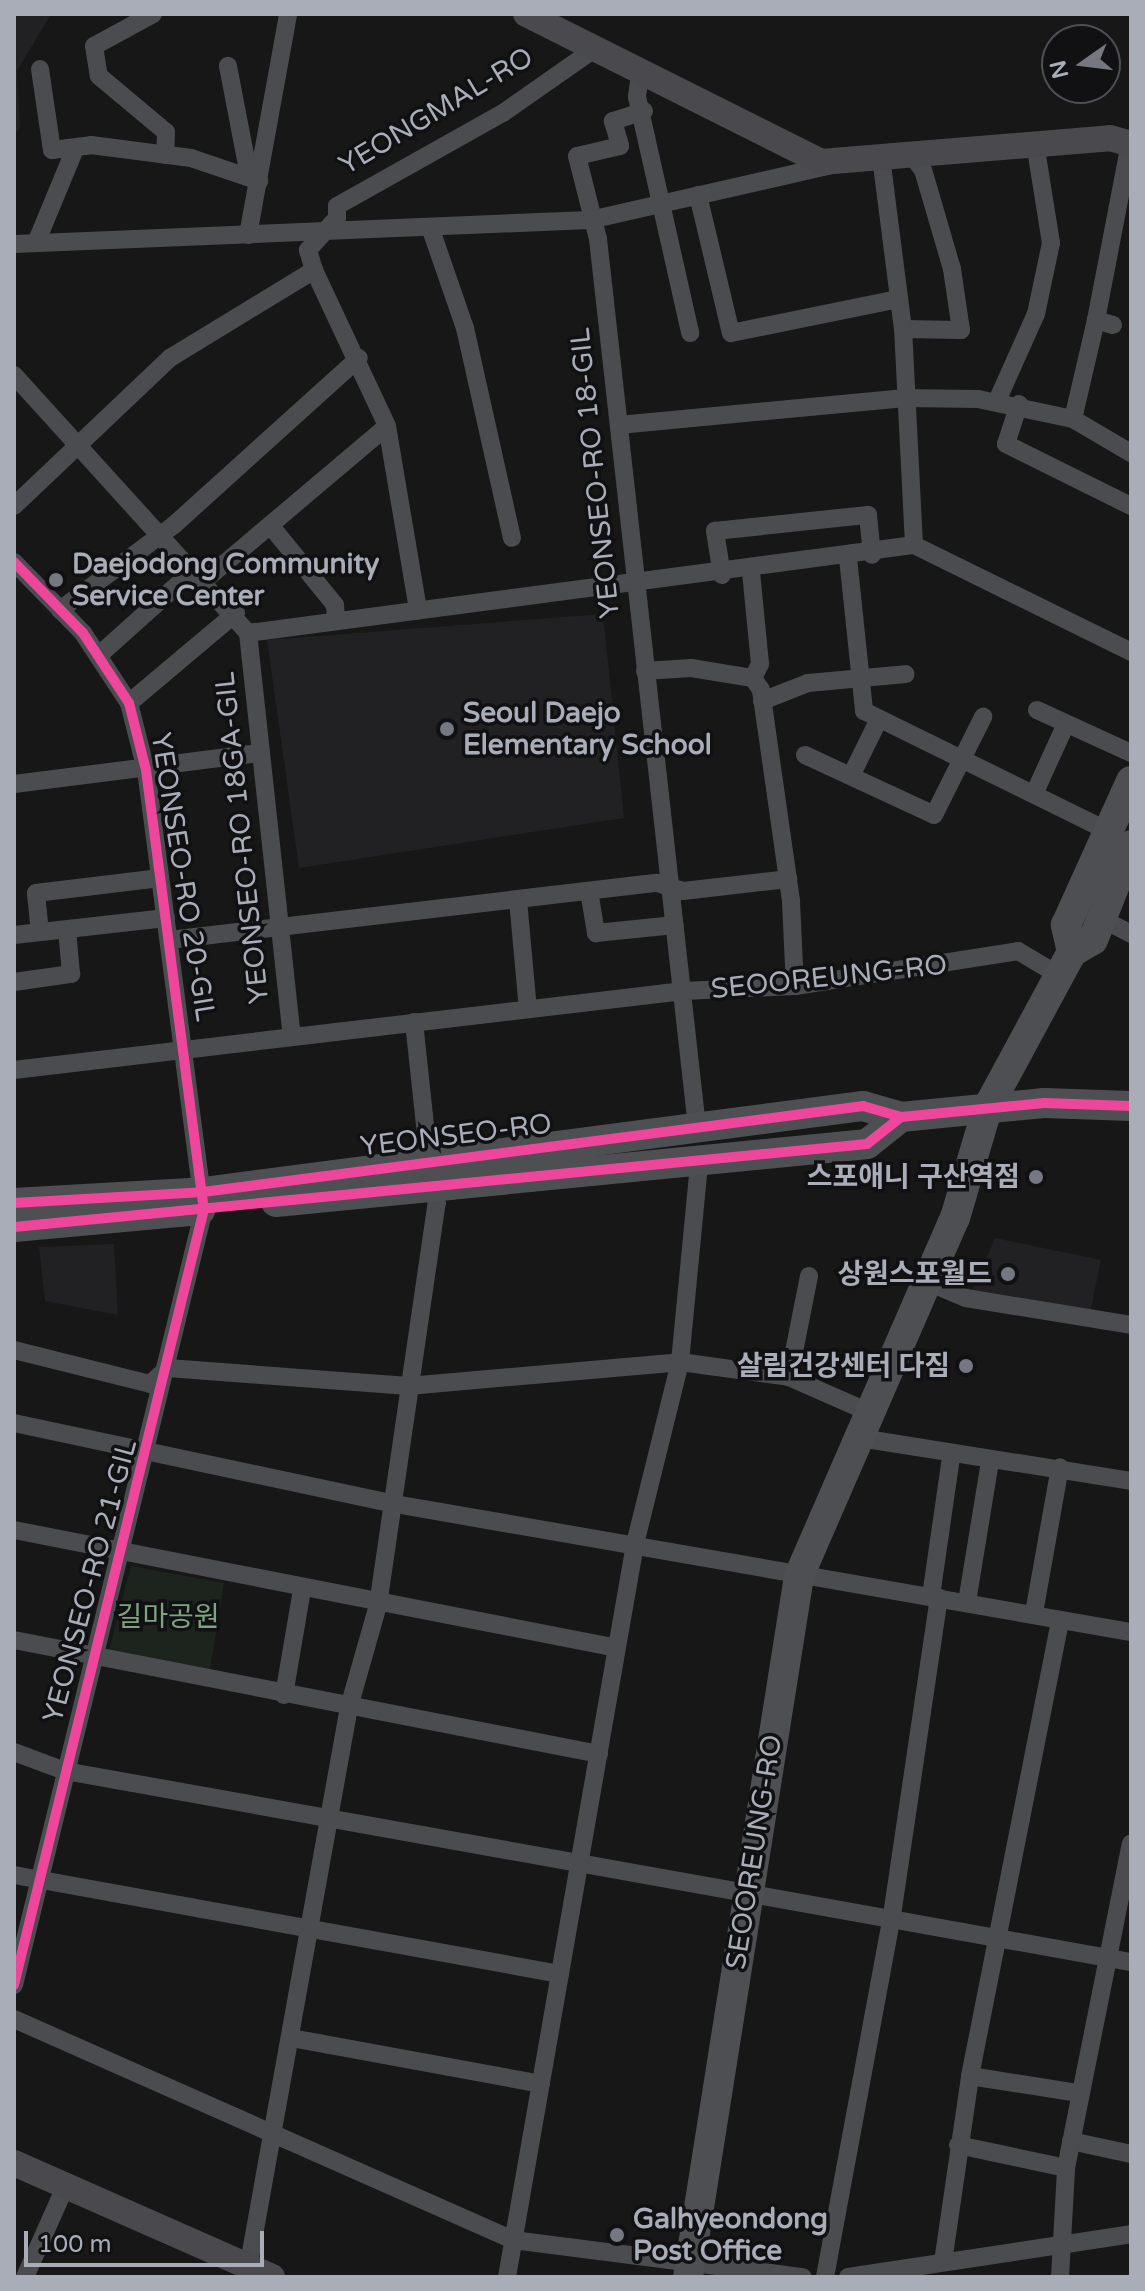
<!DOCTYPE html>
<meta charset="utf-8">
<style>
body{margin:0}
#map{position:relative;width:1145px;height:2291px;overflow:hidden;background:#171717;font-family:"Varela Round","Noto Sans KR",sans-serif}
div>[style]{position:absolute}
.built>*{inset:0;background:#212123}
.green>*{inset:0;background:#1d241e}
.street>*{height:18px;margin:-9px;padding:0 9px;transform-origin:9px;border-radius:9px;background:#4b4c50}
.secondary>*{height:26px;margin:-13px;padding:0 13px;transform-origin:13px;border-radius:13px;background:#4a4a4e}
.primary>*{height:30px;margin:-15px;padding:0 15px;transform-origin:15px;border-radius:15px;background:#4d4f52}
.cycleway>*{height:10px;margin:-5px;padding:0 5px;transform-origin:5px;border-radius:5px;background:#ed469a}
.dots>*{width:22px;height:22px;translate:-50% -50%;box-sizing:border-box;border:4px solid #111113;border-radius:50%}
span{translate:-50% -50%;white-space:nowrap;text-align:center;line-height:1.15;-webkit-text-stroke:7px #111113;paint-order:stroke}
.street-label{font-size:28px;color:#a8adb8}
.poi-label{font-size:28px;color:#a8adb8;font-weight:700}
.left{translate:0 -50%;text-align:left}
.right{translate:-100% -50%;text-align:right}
.park-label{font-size:28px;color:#7fa381}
.frame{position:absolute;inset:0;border:16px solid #a8adb8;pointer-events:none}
.north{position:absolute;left:1041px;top:24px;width:80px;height:80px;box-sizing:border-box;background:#111113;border:2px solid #4d4f55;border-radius:50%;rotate:256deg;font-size:22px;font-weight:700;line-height:32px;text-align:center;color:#a8adb8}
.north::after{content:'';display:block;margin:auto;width:28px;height:36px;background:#757880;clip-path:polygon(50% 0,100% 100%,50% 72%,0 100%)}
.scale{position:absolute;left:24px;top:2231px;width:240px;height:36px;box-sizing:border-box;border:4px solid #a8adb8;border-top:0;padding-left:10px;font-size:24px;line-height:28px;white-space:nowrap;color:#a8adb8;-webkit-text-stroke:6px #111113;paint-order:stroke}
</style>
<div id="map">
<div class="built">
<div style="clip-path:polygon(14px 14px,51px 14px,17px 71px,20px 128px,14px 135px)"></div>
<div style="clip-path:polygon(603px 614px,624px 818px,299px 868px,267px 640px)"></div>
<div style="clip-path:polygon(995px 1238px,1101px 1260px,1089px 1318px,970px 1296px)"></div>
<div style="clip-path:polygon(114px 1244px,118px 1315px,45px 1301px,39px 1247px)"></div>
</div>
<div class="green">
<div style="clip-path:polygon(131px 1566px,224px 1583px,210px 1670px,109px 1651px)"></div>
</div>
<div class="street">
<div style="left:153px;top:14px;width:67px;rotate:151.5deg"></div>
<div style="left:94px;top:46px;width:30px;rotate:81deg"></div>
<div style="left:99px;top:76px;width:87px;rotate:39.9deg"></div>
<div style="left:166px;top:132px;width:23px;rotate:92deg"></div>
<div style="left:40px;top:69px;width:82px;rotate:81.6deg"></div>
<div style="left:52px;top:150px;width:39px;rotate:-7deg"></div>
<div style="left:91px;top:145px;width:101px;rotate:7.4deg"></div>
<div style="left:191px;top:158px;width:72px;rotate:18.7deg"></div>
<div style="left:259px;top:181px;width:20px;rotate:-127deg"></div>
<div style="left:247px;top:165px;width:101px;rotate:-100.9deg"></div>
<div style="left:640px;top:75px;width:22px;rotate:98deg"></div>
<div style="left:637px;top:97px;width:242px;rotate:77.3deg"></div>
<div style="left:644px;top:111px;width:33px;rotate:162deg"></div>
<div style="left:613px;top:121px;width:26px;rotate:74deg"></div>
<div style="left:620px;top:146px;width:44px;rotate:166.9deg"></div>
<div style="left:577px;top:156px;width:86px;rotate:75.8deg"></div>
<div style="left:598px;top:239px;width:894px;rotate:83.64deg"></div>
<div style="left:698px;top:195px;width:142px;rotate:76.6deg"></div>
<div style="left:731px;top:333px;width:170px;rotate:-11.5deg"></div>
<div style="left:430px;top:227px;width:107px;rotate:70.9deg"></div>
<div style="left:465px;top:328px;width:215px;rotate:77.4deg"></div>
<div style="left:248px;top:235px;width:225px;rotate:-79.7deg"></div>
<div style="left:36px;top:243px;width:102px;rotate:-67.5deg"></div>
<div style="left:14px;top:244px;width:576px;rotate:-2.39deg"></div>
<div style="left:590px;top:220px;width:248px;rotate:-12.8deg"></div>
<div style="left:314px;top:270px;width:172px;rotate:64.9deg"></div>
<div style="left:387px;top:426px;width:187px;rotate:80.4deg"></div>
<div style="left:1113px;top:325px;width:18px;rotate:-164deg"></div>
<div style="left:1096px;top:320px;width:179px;rotate:-79.1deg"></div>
<div style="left:903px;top:329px;width:58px;rotate:1deg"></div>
<div style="left:961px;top:330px;width:62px;rotate:-98.4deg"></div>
<div style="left:952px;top:269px;width:103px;rotate:-106.3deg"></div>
<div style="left:923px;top:170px;width:20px;rotate:-127deg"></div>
<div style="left:14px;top:375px;width:348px;rotate:47.8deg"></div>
<div style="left:248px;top:633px;width:406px;rotate:83.8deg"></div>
<div style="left:997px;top:401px;width:95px;rotate:-65.9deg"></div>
<div style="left:1036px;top:314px;width:73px;rotate:-78.1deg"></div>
<div style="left:1051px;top:243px;width:101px;rotate:-99.1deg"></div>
<div style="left:1019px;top:404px;width:42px;rotate:108deg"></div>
<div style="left:1006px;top:444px;width:140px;rotate:26.4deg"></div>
<div style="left:1073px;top:419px;width:102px;rotate:-76.9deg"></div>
<div style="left:619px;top:425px;width:285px;rotate:-5.4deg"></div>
<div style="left:903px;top:398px;width:75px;rotate:0.8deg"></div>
<div style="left:978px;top:399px;width:97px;rotate:11.9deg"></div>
<div style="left:1073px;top:419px;width:67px;rotate:30.4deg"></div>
<div style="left:14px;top:506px;width:215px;rotate:-43.5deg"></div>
<div style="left:170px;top:358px;width:169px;rotate:-31.4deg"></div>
<div style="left:314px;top:270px;width:21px;rotate:-107deg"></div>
<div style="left:308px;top:250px;width:43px;rotate:-47.8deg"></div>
<div style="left:337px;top:218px;width:12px;rotate:-90deg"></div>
<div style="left:337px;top:206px;width:190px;rotate:-29.3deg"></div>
<div style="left:503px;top:113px;width:110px;rotate:-35deg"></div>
<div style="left:270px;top:525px;width:103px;rotate:50.9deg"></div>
<div style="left:335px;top:605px;width:14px;rotate:86deg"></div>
<div style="left:914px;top:545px;width:242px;rotate:26.2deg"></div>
<div style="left:848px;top:558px;width:154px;rotate:84deg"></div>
<div style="left:864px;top:711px;width:276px;rotate:26.2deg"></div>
<div style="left:14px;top:562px;width:99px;rotate:45.8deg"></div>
<div style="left:83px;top:633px;width:84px;rotate:56.7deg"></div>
<div style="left:129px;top:703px;width:69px;rotate:75.8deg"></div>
<div style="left:146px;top:770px;width:443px;rotate:82.5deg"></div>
<div style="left:204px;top:1209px;width:799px;rotate:103.76deg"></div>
<div style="left:751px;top:572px;width:92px;rotate:84.4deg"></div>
<div style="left:760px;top:664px;width:16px;rotate:117deg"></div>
<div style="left:722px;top:575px;width:45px;rotate:-99deg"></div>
<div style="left:715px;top:531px;width:154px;rotate:-6deg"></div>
<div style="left:868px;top:515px;width:40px;rotate:84.3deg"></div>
<div style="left:205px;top:580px;width:238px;rotate:-40.2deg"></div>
<div style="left:60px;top:610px;width:142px;rotate:-36.7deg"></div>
<div style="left:174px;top:525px;width:249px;rotate:-42.1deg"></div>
<div style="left:248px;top:633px;width:672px;rotate:-7.53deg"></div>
<div style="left:914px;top:545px;width:216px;rotate:-92.9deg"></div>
<div style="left:903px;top:329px;width:172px;rotate:-97.3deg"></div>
<div style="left:98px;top:656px;width:130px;rotate:-41.9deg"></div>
<div style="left:645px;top:671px;width:46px;rotate:-3.7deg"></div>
<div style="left:691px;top:668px;width:63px;rotate:9.2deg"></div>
<div style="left:753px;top:678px;width:14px;rotate:56deg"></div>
<div style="left:761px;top:690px;width:214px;rotate:81.9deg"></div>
<div style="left:791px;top:902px;width:84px;rotate:87.3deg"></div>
<div style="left:762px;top:701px;width:49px;rotate:-21.4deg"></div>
<div style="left:808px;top:683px;width:98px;rotate:-5.2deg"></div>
<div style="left:129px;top:703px;width:140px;rotate:-40.1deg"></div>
<div style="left:1037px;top:710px;width:103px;rotate:24.6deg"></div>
<div style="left:805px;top:755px;width:142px;rotate:24.9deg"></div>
<div style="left:934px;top:815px;width:110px;rotate:-63.4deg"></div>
<div style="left:851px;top:776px;width:64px;rotate:-63.8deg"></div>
<div style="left:14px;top:784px;width:249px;rotate:-7.2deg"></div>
<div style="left:1035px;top:792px;width:72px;rotate:-65.6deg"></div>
<div style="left:589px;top:891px;width:43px;rotate:80.5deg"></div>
<div style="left:596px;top:933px;width:79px;rotate:-5.8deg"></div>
<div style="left:518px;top:900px;width:109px;rotate:84.8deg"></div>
<div style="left:1102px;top:919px;width:33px;rotate:27deg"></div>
<div style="left:40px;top:932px;width:39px;rotate:-96deg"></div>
<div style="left:36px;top:893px;width:125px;rotate:-6.9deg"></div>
<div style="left:14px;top:935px;width:153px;rotate:-6.4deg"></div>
<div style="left:169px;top:940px;width:491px;rotate:-6.7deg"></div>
<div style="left:657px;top:883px;width:27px;rotate:17deg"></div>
<div style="left:683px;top:891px;width:106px;rotate:-6.5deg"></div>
<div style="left:14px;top:982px;width:58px;rotate:-8deg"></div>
<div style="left:71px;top:974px;width:45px;rotate:-95.1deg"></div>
<div style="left:414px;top:1022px;width:142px;rotate:83.9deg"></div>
<div style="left:14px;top:1070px;width:674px;rotate:-6.73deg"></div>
<div style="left:683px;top:991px;width:112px;rotate:-2.6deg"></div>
<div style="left:795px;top:986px;width:226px;rotate:-8.9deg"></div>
<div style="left:1018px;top:951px;width:49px;rotate:30.8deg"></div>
<div style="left:925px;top:1281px;width:44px;rotate:22.5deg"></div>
<div style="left:966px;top:1298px;width:167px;rotate:9.3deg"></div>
<div style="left:14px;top:1350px;width:140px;rotate:14deg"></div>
<div style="left:150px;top:1384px;width:24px;rotate:-42deg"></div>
<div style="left:168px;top:1368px;width:241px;rotate:4.3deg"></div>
<div style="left:408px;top:1386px;width:273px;rotate:-5deg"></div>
<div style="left:680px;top:1362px;width:110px;rotate:7.8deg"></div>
<div style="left:789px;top:1377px;width:90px;rotate:23.7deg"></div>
<div style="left:789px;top:1377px;width:103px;rotate:-78.8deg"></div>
<div style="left:14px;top:1423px;width:390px;rotate:12deg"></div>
<div style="left:395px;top:1504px;width:747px;rotate:9.87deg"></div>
<div style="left:860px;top:1438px;width:274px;rotate:9deg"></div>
<div style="left:14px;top:1530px;width:614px;rotate:11.07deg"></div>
<div style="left:931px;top:1596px;width:139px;rotate:-81.8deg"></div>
<div style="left:967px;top:1602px;width:143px;rotate:-80.7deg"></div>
<div style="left:1034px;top:1613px;width:148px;rotate:-79.9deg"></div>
<div style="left:14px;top:1640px;width:596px;rotate:11.03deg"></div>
<div style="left:284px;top:1695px;width:107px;rotate:-80.3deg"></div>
<div style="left:14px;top:1752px;width:54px;rotate:20.4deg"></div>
<div style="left:65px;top:1771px;width:1083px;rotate:10.16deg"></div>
<div style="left:14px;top:1875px;width:555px;rotate:10.28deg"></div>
<div style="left:14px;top:2019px;width:546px;rotate:23.89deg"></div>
<div style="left:513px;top:2240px;width:292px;rotate:7.3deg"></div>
<div style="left:291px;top:2038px;width:254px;rotate:10.4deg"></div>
<div style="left:970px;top:2076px;width:110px;rotate:8.9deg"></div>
<div style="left:1071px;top:2141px;width:61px;rotate:12.2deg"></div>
<div style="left:958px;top:2145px;width:110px;rotate:12deg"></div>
<div style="left:943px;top:2262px;width:188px;rotate:-81.7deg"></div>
<div style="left:970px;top:2076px;width:465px;rotate:-78.8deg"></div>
<div style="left:247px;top:2274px;width:576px;rotate:-79.8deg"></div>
<div style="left:349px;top:1707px;width:106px;rotate:-74.1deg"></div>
<div style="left:378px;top:1605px;width:406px;rotate:-81.7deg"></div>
<div style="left:437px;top:1203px;width:16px;rotate:-108deg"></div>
<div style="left:25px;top:2277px;width:101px;rotate:-66deg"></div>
<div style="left:507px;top:2277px;width:744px;rotate:-80.09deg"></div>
<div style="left:635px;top:1544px;width:187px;rotate:-76.1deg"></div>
<div style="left:680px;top:1362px;width:207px;rotate:-84.5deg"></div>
<div style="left:825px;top:2277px;width:361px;rotate:-79.5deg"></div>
<div style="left:891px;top:1922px;width:328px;rotate:-81.6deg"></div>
<div style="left:848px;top:2277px;width:286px;rotate:-8.6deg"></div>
<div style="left:1060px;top:2277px;width:109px;rotate:-86.8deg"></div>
<div style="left:1066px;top:2168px;width:331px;rotate:-78.7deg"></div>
</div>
<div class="secondary">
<div style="left:526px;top:14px;width:330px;rotate:26.6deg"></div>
<div style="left:821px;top:162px;width:290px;rotate:-4.7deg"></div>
<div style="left:1110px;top:138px;width:22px;rotate:16deg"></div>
<div style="left:14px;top:2163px;width:282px;rotate:23.8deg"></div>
</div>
<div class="primary">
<div style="left:1072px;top:952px;width:28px;rotate:-103deg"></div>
<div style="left:1066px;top:925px;width:158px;rotate:-65.7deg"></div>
<div style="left:276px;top:1202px;width:594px;rotate:-5.6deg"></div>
<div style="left:867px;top:1144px;width:43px;rotate:-38.5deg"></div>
<div style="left:14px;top:1203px;width:189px;rotate:-3.3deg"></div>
<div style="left:203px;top:1192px;width:666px;rotate:-7.42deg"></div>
<div style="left:863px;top:1106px;width:40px;rotate:16deg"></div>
<div style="left:901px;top:1117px;width:144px;rotate:-5.6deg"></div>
<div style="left:1044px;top:1103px;width:87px;rotate:2deg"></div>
<div style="left:14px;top:1227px;width:187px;rotate:-5.2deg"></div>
<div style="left:688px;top:2277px;width:710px;rotate:-81deg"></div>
<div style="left:799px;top:1576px;width:391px;rotate:-66.5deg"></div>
<div style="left:955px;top:1218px;width:114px;rotate:-73.6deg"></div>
<div style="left:987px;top:1109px;width:179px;rotate:-61.6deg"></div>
<div style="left:1072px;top:952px;width:24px;rotate:-30deg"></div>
<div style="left:1093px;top:940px;width:102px;rotate:-68.2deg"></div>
</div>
<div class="cycleway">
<div style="left:14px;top:562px;width:99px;rotate:45.8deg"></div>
<div style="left:83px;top:633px;width:84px;rotate:56.7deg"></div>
<div style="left:129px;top:703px;width:69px;rotate:75.8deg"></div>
<div style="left:146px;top:770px;width:443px;rotate:82.5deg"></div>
<div style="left:204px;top:1209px;width:799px;rotate:103.76deg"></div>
<div style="left:14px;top:1203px;width:189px;rotate:-3.3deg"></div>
<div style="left:203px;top:1192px;width:666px;rotate:-7.42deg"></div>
<div style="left:863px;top:1106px;width:40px;rotate:16deg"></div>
<div style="left:901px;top:1117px;width:144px;rotate:-5.6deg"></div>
<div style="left:1044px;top:1103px;width:87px;rotate:2deg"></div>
<div style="left:14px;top:1227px;width:857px;rotate:-5.56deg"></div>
<div style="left:867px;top:1144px;width:43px;rotate:-38.5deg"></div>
</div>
<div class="dots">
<div style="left:56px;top:580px;background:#757880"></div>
<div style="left:447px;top:729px;background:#757880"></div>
<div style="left:1036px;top:1177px;background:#757880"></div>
<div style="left:1008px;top:1274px;background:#757880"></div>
<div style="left:966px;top:1366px;background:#757880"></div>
<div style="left:617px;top:2235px;background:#757880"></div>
</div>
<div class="street-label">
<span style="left:436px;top:111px;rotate:-31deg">YEONGMAL-RO</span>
<span style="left:595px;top:473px;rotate:-96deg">YEONSEO-RO 18-GIL</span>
<span style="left:242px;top:838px;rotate:-96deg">YEONSEO-RO 18GA-GIL</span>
<span style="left:183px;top:877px;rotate:81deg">YEONSEO-RO 20-GIL</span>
<span style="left:829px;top:977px;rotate:-6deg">SEOOREUNG-RO</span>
<span style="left:456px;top:1135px;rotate:-7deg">YEONSEO-RO</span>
<span style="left:90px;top:1581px;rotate:-75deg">YEONSEO-RO 21-GIL</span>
<span style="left:754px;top:1852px;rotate:-81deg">SEOOREUNG-RO</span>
</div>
<div class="poi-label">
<span class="left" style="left:72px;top:580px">Daejodong Community<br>Service Center</span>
<span class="left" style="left:463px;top:729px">Seoul Daejo<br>Elementary School</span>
<span class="right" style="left:1020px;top:1177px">스포애니 구산역점</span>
<span class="right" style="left:992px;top:1274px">상원스포월드</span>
<span class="right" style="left:950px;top:1366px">살림건강센터 다짐</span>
<span class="left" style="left:633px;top:2235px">Galhyeondong<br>Post Office</span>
</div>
<div class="park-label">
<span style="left:168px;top:1617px">길마공원</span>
</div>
<div class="frame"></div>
<div class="north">N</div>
<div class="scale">100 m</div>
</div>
